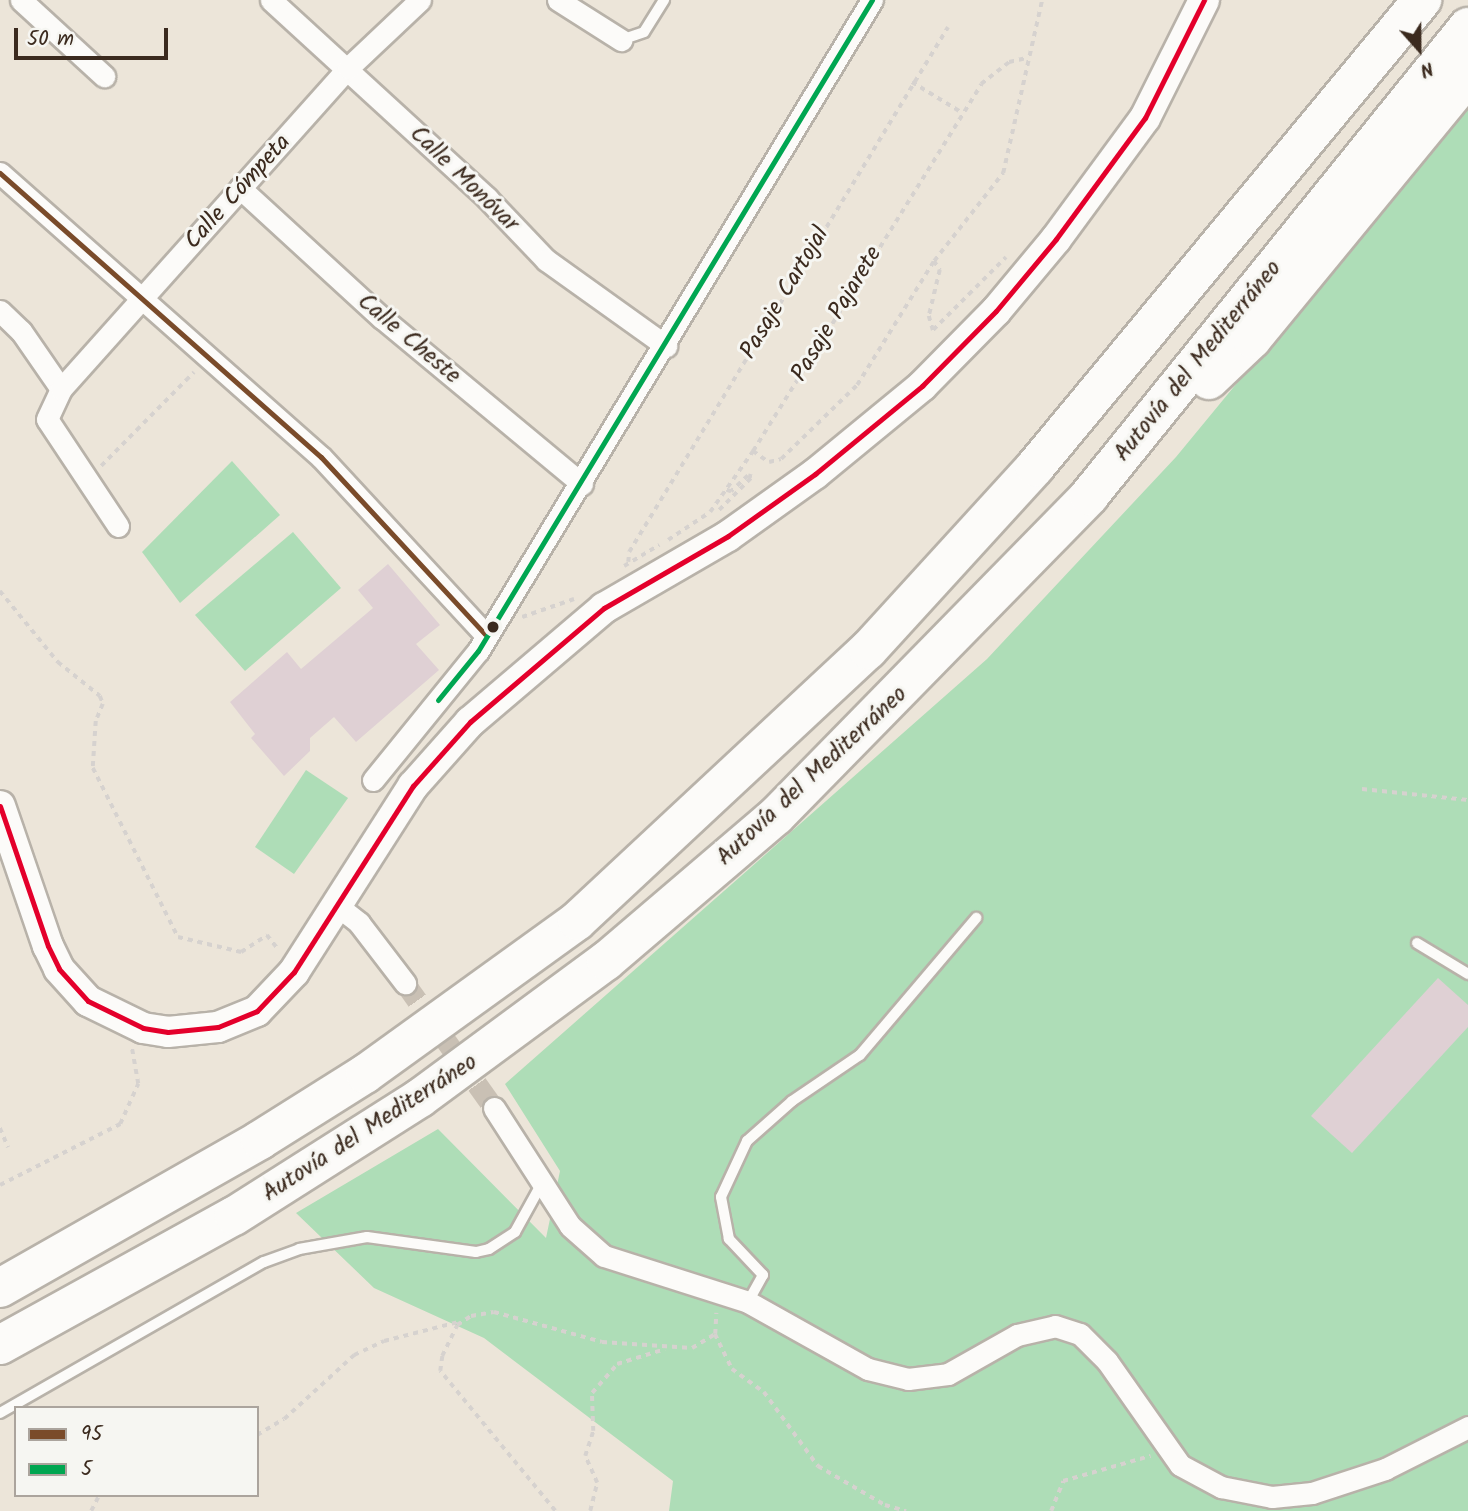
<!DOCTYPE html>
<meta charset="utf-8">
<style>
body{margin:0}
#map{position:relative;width:1468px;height:1511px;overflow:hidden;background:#ece5d9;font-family:Kalam,sans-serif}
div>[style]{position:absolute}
.green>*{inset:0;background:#aeddb7}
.building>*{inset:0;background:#dfd0d4}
.street-tunnel>*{height:21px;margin-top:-10.5px;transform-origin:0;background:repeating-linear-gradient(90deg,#c9c0b4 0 21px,transparent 0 31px)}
.path>*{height:3.5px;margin-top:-1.75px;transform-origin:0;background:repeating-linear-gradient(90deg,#d6d2cf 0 5px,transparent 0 10px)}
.roads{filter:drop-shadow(2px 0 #b8b2a9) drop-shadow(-2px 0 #b8b2a9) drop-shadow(0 2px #b8b2a9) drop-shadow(0 -2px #b8b2a9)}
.lane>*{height:10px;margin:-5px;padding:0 5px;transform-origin:5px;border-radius:5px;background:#fcfbf9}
.street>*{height:21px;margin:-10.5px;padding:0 10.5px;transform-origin:10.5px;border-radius:10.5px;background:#fcfbf9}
.secondary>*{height:30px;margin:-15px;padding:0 15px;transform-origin:15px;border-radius:15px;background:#fcfbf9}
.highway>*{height:38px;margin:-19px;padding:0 19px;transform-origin:19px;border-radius:19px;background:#fcfbf9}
.bus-1>*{height:5px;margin:-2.5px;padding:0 2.5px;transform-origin:2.5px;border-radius:2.5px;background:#7a4b2a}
.bus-2>*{height:5px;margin:-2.5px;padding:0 2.5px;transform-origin:2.5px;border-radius:2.5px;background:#00a651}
.bus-3>*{height:5px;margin:-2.5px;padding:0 2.5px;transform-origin:2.5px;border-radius:2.5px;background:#e4002b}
.dots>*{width:19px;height:19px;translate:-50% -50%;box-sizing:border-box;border:4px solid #f6f6f2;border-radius:50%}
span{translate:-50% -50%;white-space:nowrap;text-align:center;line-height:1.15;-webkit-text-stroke:6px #f6f6f2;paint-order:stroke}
.street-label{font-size:24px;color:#3b2a1e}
.legend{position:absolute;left:14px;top:1406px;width:245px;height:91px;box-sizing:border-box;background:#f6f6f2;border:2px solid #aba49d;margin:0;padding:9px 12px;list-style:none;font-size:21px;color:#3b2a1e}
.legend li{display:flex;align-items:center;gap:14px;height:35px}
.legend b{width:35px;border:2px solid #aba49d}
.north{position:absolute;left:1384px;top:14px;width:70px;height:70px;-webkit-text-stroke:5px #f6f6f2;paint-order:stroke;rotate:159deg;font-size:19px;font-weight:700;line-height:28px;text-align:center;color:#3b2a1e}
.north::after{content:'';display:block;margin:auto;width:24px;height:32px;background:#3b2a1e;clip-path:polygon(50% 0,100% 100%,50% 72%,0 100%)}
.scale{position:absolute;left:14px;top:28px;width:154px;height:32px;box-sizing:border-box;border:4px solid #3b2a1e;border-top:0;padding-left:9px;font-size:21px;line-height:24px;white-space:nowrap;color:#3b2a1e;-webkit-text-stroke:5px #f6f6f2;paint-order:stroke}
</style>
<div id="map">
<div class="green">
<div style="clip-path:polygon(1468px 103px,1468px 1511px,669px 1511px,673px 1481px,484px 1338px,374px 1288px,296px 1213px,438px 1129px,546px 1238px,560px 1171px,505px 1084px,987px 659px,1176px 457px)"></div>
<div style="clip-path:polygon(232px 461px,280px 515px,180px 603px,142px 552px)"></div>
<div style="clip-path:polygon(293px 532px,341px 588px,245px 671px,195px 615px)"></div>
<div style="clip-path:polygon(306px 770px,348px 798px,294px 874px,255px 847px)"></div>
</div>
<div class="building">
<div style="clip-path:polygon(388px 564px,440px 625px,416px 644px,439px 670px,356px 742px,334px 717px,310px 738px,310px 751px,284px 776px,251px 738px,255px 734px,230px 702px,287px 652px,301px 669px,373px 608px,358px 590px)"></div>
<div style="clip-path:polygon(1438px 978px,1468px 1005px,1468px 1027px,1352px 1153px,1311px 1116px)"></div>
</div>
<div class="street-tunnel">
<div style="left:405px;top:983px;width:153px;rotate:54.5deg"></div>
</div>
<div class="path">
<div style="left:912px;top:82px;width:57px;rotate:31.5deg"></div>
<div style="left:934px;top:261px;width:11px;rotate:56deg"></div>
<div style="left:940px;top:270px;width:47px;rotate:103.4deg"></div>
<div style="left:929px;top:316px;width:15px;rotate:74deg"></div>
<div style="left:933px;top:330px;width:103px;rotate:-45deg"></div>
<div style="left:753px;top:451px;width:19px;rotate:35deg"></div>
<div style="left:769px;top:462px;width:12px;rotate:-14deg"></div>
<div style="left:781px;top:459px;width:106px;rotate:-44.2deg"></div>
<div style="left:857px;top:385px;width:146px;rotate:-58.2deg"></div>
<div style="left:934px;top:261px;width:112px;rotate:-51.9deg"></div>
<div style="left:1003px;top:173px;width:177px;rotate:-77.3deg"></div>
<div style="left:101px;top:466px;width:132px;rotate:-45.3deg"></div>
<div style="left:719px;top:510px;width:47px;rotate:-45deg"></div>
<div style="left:752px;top:477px;width:4px;rotate:-166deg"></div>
<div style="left:748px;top:476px;width:23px;rotate:137deg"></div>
<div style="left:731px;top:492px;width:5px;rotate:-158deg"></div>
<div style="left:668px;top:540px;width:50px;rotate:-33.7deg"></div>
<div style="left:710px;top:512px;width:75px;rotate:-54.8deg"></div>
<div style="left:753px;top:451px;width:432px;rotate:-58.1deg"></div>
<div style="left:981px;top:84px;width:36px;rotate:-38deg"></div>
<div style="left:1009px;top:62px;width:18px;rotate:-13deg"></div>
<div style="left:628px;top:562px;width:10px;rotate:-84deg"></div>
<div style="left:629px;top:552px;width:614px;rotate:-58.72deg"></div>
<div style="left:624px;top:566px;width:41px;rotate:-31deg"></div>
<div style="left:0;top:591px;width:92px;rotate:50.8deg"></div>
<div style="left:58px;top:662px;width:54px;rotate:39deg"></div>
<div style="left:100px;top:696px;width:9px;rotate:69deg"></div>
<div style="left:103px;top:704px;width:18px;rotate:112deg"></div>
<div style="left:96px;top:721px;width:47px;rotate:93.7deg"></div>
<div style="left:93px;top:768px;width:189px;rotate:63.3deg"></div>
<div style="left:178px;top:937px;width:65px;rotate:13.4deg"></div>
<div style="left:241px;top:952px;width:31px;rotate:-33deg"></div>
<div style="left:267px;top:935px;width:18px;rotate:52deg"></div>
<div style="left:522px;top:617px;width:55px;rotate:-19.1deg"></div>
<div style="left:1362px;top:789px;width:107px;rotate:5.9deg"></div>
<div style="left:0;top:1128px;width:21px;rotate:67deg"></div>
<div style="left:0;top:1185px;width:135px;rotate:-26.9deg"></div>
<div style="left:120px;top:1124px;width:44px;rotate:-65.8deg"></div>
<div style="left:138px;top:1084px;width:36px;rotate:-100deg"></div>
<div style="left:715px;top:1334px;width:39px;rotate:64deg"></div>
<div style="left:732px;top:1369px;width:39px;rotate:36deg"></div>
<div style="left:764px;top:1392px;width:92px;rotate:53.9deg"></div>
<div style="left:818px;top:1466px;width:78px;rotate:30.2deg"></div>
<div style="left:885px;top:1505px;width:22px;rotate:16deg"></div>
<div style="left:257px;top:1435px;width:31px;rotate:-31deg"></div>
<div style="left:284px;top:1419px;width:95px;rotate:-42.4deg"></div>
<div style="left:354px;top:1355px;width:33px;rotate:-25deg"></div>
<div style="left:384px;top:1341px;width:76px;rotate:-14.4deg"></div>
<div style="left:91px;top:1511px;width:18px;rotate:-63deg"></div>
<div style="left:555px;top:1511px;width:181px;rotate:-129.4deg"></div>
<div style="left:440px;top:1371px;width:15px;rotate:-82deg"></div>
<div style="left:442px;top:1356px;width:34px;rotate:-64deg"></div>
<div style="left:457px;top:1325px;width:17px;rotate:-33deg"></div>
<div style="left:471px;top:1316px;width:23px;rotate:-10deg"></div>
<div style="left:494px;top:1312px;width:112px;rotate:15.5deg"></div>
<div style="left:602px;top:1342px;width:90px;rotate:3.8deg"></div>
<div style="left:692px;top:1348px;width:27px;rotate:-31deg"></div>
<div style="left:715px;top:1334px;width:21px;rotate:-87deg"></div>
<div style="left:590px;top:1511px;width:29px;rotate:-76deg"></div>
<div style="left:597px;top:1483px;width:30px;rotate:-114deg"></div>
<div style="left:585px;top:1456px;width:26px;rotate:-72deg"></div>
<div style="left:593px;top:1431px;width:38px;rotate:-92deg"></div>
<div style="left:592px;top:1393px;width:38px;rotate:-49deg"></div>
<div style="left:617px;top:1364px;width:50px;rotate:-17.4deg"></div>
<div style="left:1051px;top:1511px;width:32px;rotate:-68deg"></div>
<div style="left:1063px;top:1481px;width:91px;rotate:-16deg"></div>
</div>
<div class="roads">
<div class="lane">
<div style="left:621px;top:40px;width:24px;rotate:-19deg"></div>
<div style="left:644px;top:32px;width:38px;rotate:-58deg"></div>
<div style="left:1417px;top:943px;width:60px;rotate:31.3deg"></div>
<div style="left:748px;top:1302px;width:31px;rotate:-61deg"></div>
<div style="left:763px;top:1275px;width:50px;rotate:-133.4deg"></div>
<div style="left:729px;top:1239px;width:43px;rotate:-100.8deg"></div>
<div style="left:721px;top:1197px;width:62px;rotate:-65.1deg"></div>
<div style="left:747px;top:1141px;width:60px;rotate:-41.6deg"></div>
<div style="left:792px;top:1101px;width:82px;rotate:-34.1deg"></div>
<div style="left:860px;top:1055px;width:180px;rotate:-49.7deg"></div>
<div style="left:0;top:1413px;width:304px;rotate:-29.8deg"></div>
<div style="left:264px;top:1262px;width:37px;rotate:-20deg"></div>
<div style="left:299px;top:1249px;width:69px;rotate:-10deg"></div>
<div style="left:367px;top:1237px;width:110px;rotate:7.8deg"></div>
<div style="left:476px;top:1252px;width:13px;rotate:-13deg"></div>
<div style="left:489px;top:1249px;width:31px;rotate:-33deg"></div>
<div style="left:515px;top:1232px;width:56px;rotate:-61.1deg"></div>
</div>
<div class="street">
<div style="left:21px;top:0;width:113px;rotate:42.5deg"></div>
<div style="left:271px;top:0;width:293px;rotate:42.5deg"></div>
<div style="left:487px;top:198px;width:86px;rotate:46.4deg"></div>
<div style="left:546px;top:260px;width:148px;rotate:35.6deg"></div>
<div style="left:558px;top:0;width:75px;rotate:32.4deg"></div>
<div style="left:0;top:173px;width:429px;rotate:41.5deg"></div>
<div style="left:321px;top:457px;width:241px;rotate:47.2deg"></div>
<div style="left:240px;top:188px;width:193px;rotate:42.5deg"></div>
<div style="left:382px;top:318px;width:260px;rotate:39.7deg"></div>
<div style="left:0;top:311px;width:29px;rotate:44deg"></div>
<div style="left:21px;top:331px;width:70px;rotate:55.4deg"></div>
<div style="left:118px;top:526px;width:128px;rotate:-123.6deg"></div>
<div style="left:47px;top:419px;width:33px;rotate:-65deg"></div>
<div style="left:61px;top:389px;width:431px;rotate:-48.2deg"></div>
<div style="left:348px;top:68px;width:99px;rotate:-43.4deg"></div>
<div style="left:373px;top:780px;width:166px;rotate:-50.9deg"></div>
<div style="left:478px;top:651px;width:761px;rotate:-58.82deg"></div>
<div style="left:335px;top:904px;width:31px;rotate:38deg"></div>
<div style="left:359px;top:923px;width:76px;rotate:52.5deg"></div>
<div style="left:494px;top:1108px;width:140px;rotate:57.2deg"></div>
<div style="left:570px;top:1226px;width:45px;rotate:41.4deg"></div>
<div style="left:604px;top:1256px;width:151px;rotate:17.7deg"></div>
<div style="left:748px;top:1302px;width:137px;rotate:29.2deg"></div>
<div style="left:868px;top:1369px;width:41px;rotate:14deg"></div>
<div style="left:908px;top:1379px;width:40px;rotate:-7.1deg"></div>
<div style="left:948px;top:1374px;width:79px;rotate:-29.5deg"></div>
<div style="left:1017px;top:1335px;width:39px;rotate:-13deg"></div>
<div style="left:1055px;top:1326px;width:26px;rotate:18deg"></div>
<div style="left:1080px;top:1334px;width:38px;rotate:45deg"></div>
<div style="left:1107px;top:1361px;width:127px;rotate:54.9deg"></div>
<div style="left:1180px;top:1465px;width:47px;rotate:28.2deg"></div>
<div style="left:1221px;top:1487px;width:52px;rotate:11.1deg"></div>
<div style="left:1272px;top:1497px;width:40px;rotate:-5.7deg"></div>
<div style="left:1312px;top:1493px;width:77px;rotate:-18.2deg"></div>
<div style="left:1385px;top:1469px;width:93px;rotate:-26.8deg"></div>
</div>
<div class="secondary">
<div style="left:0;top:806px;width:148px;rotate:71.1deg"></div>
<div style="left:48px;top:946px;width:25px;rotate:64deg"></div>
<div style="left:59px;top:969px;width:43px;rotate:47.8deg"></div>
<div style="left:88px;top:1001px;width:61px;rotate:26.1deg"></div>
<div style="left:143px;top:1028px;width:25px;rotate:9deg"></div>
<div style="left:168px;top:1032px;width:50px;rotate:-5.7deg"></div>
<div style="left:218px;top:1027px;width:42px;rotate:-22.3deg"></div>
<div style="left:257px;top:1011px;width:54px;rotate:-46.5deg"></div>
<div style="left:294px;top:972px;width:221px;rotate:-57.4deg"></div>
<div style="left:413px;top:786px;width:86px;rotate:-48.3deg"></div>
<div style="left:470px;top:722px;width:176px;rotate:-40.4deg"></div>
<div style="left:604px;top:608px;width:143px;rotate:-30.1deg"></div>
<div style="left:728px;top:536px;width:107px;rotate:-35.5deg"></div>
<div style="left:815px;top:474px;width:139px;rotate:-39.4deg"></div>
<div style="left:922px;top:386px;width:105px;rotate:-45.4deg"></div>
<div style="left:996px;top:311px;width:94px;rotate:-50.2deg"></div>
<div style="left:1056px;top:239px;width:150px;rotate:-53.7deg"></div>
<div style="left:1145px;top:118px;width:132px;rotate:-63.4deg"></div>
</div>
<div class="highway">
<div style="left:1209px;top:380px;width:59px;rotate:-43.6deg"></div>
<div style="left:1252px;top:339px;width:340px;rotate:-50.6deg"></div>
<div style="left:0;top:1288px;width:299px;rotate:-29.6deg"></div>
<div style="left:260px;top:1140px;width:124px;rotate:-32.2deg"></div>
<div style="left:365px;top:1074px;width:261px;rotate:-35.8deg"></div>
<div style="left:577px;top:921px;width:398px;rotate:-43deg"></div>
<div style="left:868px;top:650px;width:248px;rotate:-47.6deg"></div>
<div style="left:1035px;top:467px;width:607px;rotate:-50.35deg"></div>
<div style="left:0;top:1345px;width:267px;rotate:-28.9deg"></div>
<div style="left:234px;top:1216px;width:220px;rotate:-32.4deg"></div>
<div style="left:420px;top:1098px;width:231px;rotate:-36.4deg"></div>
<div style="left:606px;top:961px;width:223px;rotate:-40.5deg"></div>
<div style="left:776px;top:816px;width:448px;rotate:-45.6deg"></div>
<div style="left:1089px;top:496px;width:603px;rotate:-51.06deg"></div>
</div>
</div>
<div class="bus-1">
<div style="left:0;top:173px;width:429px;rotate:41.5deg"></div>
<div style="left:321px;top:457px;width:241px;rotate:47.2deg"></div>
</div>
<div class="bus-2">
<div style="left:438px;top:700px;width:63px;rotate:-50.8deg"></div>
<div style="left:478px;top:651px;width:761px;rotate:-58.82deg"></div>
</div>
<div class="bus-3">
<div style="left:0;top:806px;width:148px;rotate:71.1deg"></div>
<div style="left:48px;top:946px;width:25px;rotate:64deg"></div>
<div style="left:59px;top:969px;width:43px;rotate:47.8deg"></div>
<div style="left:88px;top:1001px;width:61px;rotate:26.1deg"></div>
<div style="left:143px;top:1028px;width:25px;rotate:9deg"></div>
<div style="left:168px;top:1032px;width:50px;rotate:-5.7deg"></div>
<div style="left:218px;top:1027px;width:42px;rotate:-22.3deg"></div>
<div style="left:257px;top:1011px;width:54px;rotate:-46.5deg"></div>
<div style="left:294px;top:972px;width:221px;rotate:-57.4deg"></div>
<div style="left:413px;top:786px;width:86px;rotate:-48.3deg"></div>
<div style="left:470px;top:722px;width:176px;rotate:-40.4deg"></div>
<div style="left:604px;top:608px;width:143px;rotate:-30.1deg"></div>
<div style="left:728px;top:536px;width:107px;rotate:-35.5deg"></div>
<div style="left:815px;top:474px;width:139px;rotate:-39.4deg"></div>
<div style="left:922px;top:386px;width:105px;rotate:-45.4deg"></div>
<div style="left:996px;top:311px;width:94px;rotate:-50.2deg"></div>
<div style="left:1056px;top:239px;width:150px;rotate:-53.7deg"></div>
<div style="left:1145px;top:118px;width:132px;rotate:-63.4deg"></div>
</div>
<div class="dots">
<div style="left:493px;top:627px;background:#3b2a1e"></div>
</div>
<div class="street-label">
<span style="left:464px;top:179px;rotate:44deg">Calle Monóvar</span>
<span style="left:238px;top:192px;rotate:-48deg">Calle Cómpeta</span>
<span style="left:785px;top:293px;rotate:-59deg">Pasaje Cartojal</span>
<span style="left:837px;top:314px;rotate:-59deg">Pasaje Pajarete</span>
<span style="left:409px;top:339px;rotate:40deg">Calle Cheste</span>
<span style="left:1198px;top:361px;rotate:-51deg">Autovía del Mediterráneo</span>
<span style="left:812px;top:776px;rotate:-43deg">Autovía del Mediterráneo</span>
<span style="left:370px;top:1128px;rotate:-33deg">Autovía del Mediterráneo</span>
</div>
<ul class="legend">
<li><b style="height:9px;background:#7a4b2a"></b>95</li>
<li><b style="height:9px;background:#00a651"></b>5</li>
</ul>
<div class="north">N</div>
<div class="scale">50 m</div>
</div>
